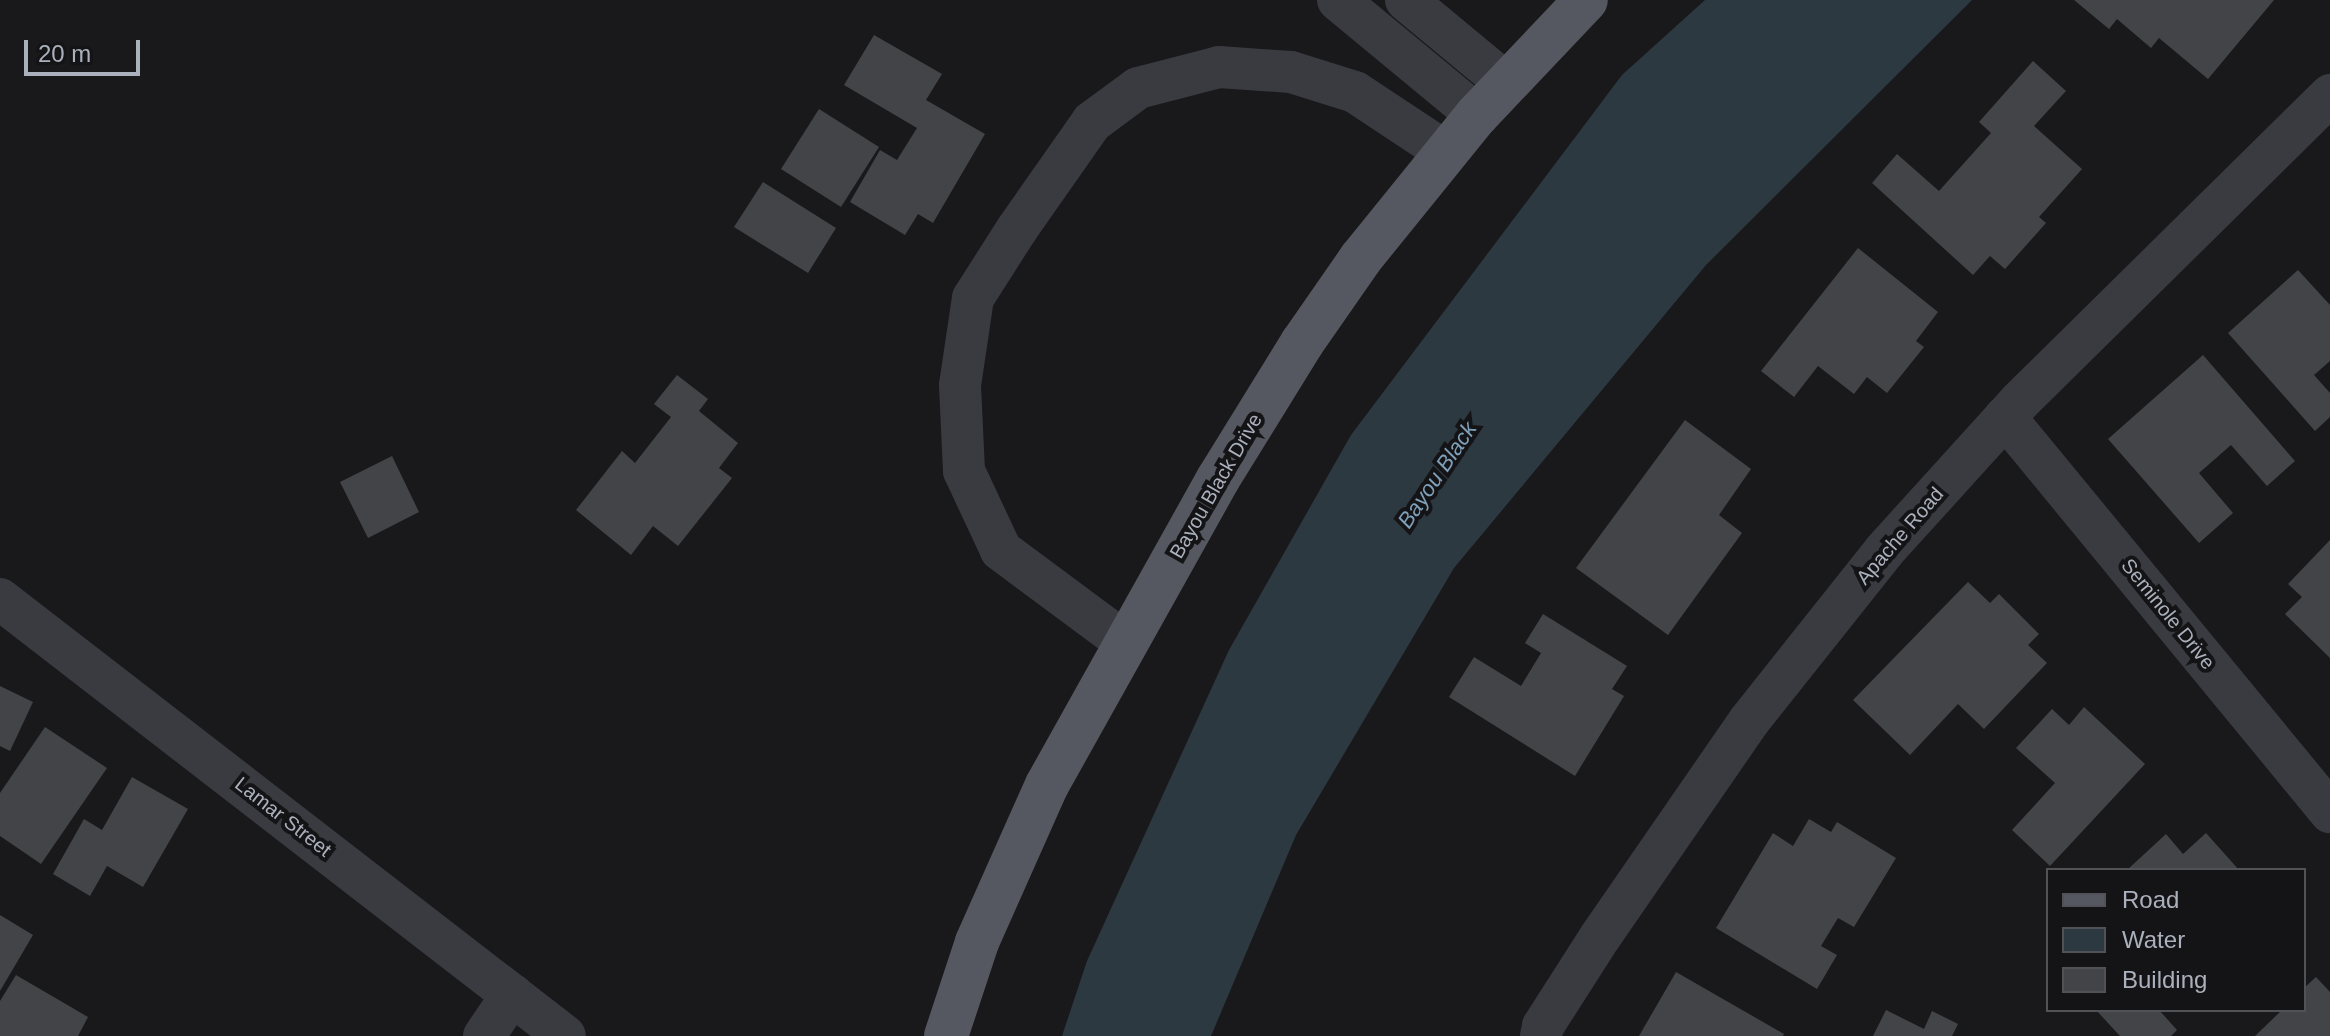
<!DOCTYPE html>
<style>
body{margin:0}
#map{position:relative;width:2330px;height:1036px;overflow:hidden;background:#19191b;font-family:Helvetica,sans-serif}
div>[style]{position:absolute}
.water>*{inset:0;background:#2d3941}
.building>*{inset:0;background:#434448}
.minor>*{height:42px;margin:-21px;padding:0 21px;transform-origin:21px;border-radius:21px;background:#393b41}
.major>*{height:44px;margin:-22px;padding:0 22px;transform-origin:22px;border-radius:22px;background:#555860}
span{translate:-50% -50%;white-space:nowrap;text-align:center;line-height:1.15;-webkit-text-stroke:8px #141416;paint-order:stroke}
.street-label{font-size:20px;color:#aab0bc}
.water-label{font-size:22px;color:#7fa0b9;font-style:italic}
.legend{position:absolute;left:2046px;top:868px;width:260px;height:144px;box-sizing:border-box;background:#141416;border:2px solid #505258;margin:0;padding:10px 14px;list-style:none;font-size:24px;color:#aab0bc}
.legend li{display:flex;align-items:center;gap:16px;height:40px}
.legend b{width:40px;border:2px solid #505258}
.scale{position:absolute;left:24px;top:40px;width:116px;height:36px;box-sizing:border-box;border:4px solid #aab0bc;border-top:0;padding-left:10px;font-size:24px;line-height:28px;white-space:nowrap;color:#aab0bc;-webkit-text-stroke:6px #141416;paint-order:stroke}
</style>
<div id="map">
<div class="water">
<div style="clip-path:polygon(1705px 0,1972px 0,1706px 265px,1454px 568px,1296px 835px,1211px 1036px,1062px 1036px,1087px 961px,1229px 650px,1351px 435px,1622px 75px)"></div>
</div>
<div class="building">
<div style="clip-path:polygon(2074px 0,2274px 0,2208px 79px,2159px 38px,2151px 48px,2117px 19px,2109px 29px)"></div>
<div style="clip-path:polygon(874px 35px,942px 74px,926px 100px,985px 134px,933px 223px,918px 214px,905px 235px,850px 202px,880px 150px,897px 160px,917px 128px,844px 85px)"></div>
<div style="clip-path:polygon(2033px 61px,2066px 91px,2034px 126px,2082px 169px,2039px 217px,2046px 223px,2005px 269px,1990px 256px,1973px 275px,1872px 183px,1897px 154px,1939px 191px,1991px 133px,1979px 122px)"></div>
<div style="clip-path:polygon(819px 109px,879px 147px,841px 207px,781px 169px)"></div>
<div style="clip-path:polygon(763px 182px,836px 228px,808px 273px,734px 227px)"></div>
<div style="clip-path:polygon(1858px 248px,1938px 312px,1916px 341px,1924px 347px,1887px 393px,1867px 377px,1854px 394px,1818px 366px,1794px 397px,1761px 371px)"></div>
<div style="clip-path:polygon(2298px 270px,2330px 305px,2330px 361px,2314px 375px,2330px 393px,2330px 417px,2315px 431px,2228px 333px)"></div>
<div style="clip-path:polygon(2203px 355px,2295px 461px,2267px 486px,2231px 445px,2199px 473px,2233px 513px,2199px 543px,2108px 439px)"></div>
<div style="clip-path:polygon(677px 375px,708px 399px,699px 411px,738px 443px,719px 468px,732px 478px,678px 546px,653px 526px,631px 555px,576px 510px,622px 451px,635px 463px,671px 417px,654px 404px)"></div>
<div style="clip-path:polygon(1685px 420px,1751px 469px,1719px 515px,1742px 533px,1668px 635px,1576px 568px)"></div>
<div style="clip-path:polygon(392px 456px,419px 512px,368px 538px,340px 482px)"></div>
<div style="clip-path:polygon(2330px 540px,2330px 658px,2285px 614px,2302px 597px,2288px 584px)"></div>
<div style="clip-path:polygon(1968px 582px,1990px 603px,1999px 594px,2039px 634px,2028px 645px,2047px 663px,1984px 729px,1958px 704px,1910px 755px,1853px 700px)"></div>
<div style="clip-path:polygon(1543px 614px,1627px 666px,1612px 689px,1624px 696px,1575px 776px,1449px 697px,1474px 657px,1521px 686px,1541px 653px,1525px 643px)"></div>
<div style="clip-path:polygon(0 686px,33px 702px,10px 751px,0 746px)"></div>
<div style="clip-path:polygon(2084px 707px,2145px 764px,2050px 866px,2012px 830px,2055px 783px,2016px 748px,2052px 709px,2069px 725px)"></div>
<div style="clip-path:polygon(45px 727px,107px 768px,41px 864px,0 836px,0 793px)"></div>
<div style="clip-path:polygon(132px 777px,188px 809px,143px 887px,107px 866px,90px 896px,53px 874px,84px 819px,102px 830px)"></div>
<div style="clip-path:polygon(1809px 819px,1831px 832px,1837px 822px,1896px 858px,1854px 927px,1838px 918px,1821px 946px,1837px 955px,1817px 989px,1716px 928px,1773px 833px,1793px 846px)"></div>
<div style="clip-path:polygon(2206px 833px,2239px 870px,2127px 870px,2166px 834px,2183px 854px)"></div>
<div style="clip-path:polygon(0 915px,33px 935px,0 991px)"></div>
<div style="clip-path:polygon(1676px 972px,1784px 1034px,1783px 1036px,1639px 1036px)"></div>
<div style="clip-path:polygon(16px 975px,88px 1017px,78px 1036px,0 1036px,0 1001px)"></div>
<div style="clip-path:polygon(2316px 977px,2330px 992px,2330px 1036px,2255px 1036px,2282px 1010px,2304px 1010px,2304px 988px)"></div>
<div style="clip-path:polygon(1886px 1010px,1924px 1029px,1932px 1011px,1958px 1024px,1952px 1036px,1873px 1036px)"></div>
<div style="clip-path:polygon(2096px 1010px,2159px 1010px,2177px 1030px,2171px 1036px,2120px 1036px)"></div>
</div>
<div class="minor">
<div style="left:1338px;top:0;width:180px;rotate:39.6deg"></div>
<div style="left:1406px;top:0;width:131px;rotate:39.7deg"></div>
<div style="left:2005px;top:417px;width:512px;rotate:50.55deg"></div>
<div style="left:0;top:599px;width:714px;rotate:37.72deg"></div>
<div style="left:1126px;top:643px;width:156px;rotate:-143.4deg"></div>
<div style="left:1001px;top:550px;width:87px;rotate:-115.1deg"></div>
<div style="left:964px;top:471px;width:86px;rotate:-92.7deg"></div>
<div style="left:960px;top:385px;width:88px;rotate:-81.5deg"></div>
<div style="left:973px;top:298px;width:82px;rotate:-57.5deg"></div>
<div style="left:1017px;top:229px;width:131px;rotate:-55deg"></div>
<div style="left:1092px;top:122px;width:57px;rotate:-36.5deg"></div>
<div style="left:1138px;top:88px;width:84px;rotate:-14.5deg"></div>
<div style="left:1219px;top:67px;width:72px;rotate:4deg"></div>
<div style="left:1291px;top:72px;width:67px;rotate:17.4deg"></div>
<div style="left:1355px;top:92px;width:110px;rotate:33.5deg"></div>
<div style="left:484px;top:1036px;width:50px;rotate:-55.7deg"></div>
<div style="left:1541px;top:1036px;width:10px;rotate:-79deg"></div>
<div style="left:1543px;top:1026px;width:106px;rotate:-57.4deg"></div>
<div style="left:1600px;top:937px;width:262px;rotate:-55.4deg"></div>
<div style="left:1749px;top:721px;width:217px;rotate:-51.5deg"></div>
<div style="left:1884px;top:551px;width:202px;rotate:-47.8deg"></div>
<div style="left:2020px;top:401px;width:436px;rotate:-44.6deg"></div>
</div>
<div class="major">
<div style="left:946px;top:1036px;width:99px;rotate:-71.7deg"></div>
<div style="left:977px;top:942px;width:172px;rotate:-66deg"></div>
<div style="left:1047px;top:785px;width:351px;rotate:-60.8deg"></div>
<div style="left:1218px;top:479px;width:160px;rotate:-58.3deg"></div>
<div style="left:1302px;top:343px;width:103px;rotate:-55.2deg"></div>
<div style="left:1361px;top:258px;width:184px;rotate:-51deg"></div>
<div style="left:1477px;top:115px;width:158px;rotate:-46.5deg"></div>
</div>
<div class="street-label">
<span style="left:1216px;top:486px;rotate:-60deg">Bayou Black Drive</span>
<span style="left:1900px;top:536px;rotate:-49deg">Apache Road</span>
<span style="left:2168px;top:614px;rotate:51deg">Seminole Drive</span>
<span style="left:283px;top:817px;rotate:38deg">Lamar Street</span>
</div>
<div class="water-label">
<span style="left:1437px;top:475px;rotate:-56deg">Bayou Black</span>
</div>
<ul class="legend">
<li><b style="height:10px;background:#555860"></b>Road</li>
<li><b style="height:22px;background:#2d3941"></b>Water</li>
<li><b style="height:22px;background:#434448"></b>Building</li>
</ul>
<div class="scale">20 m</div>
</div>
